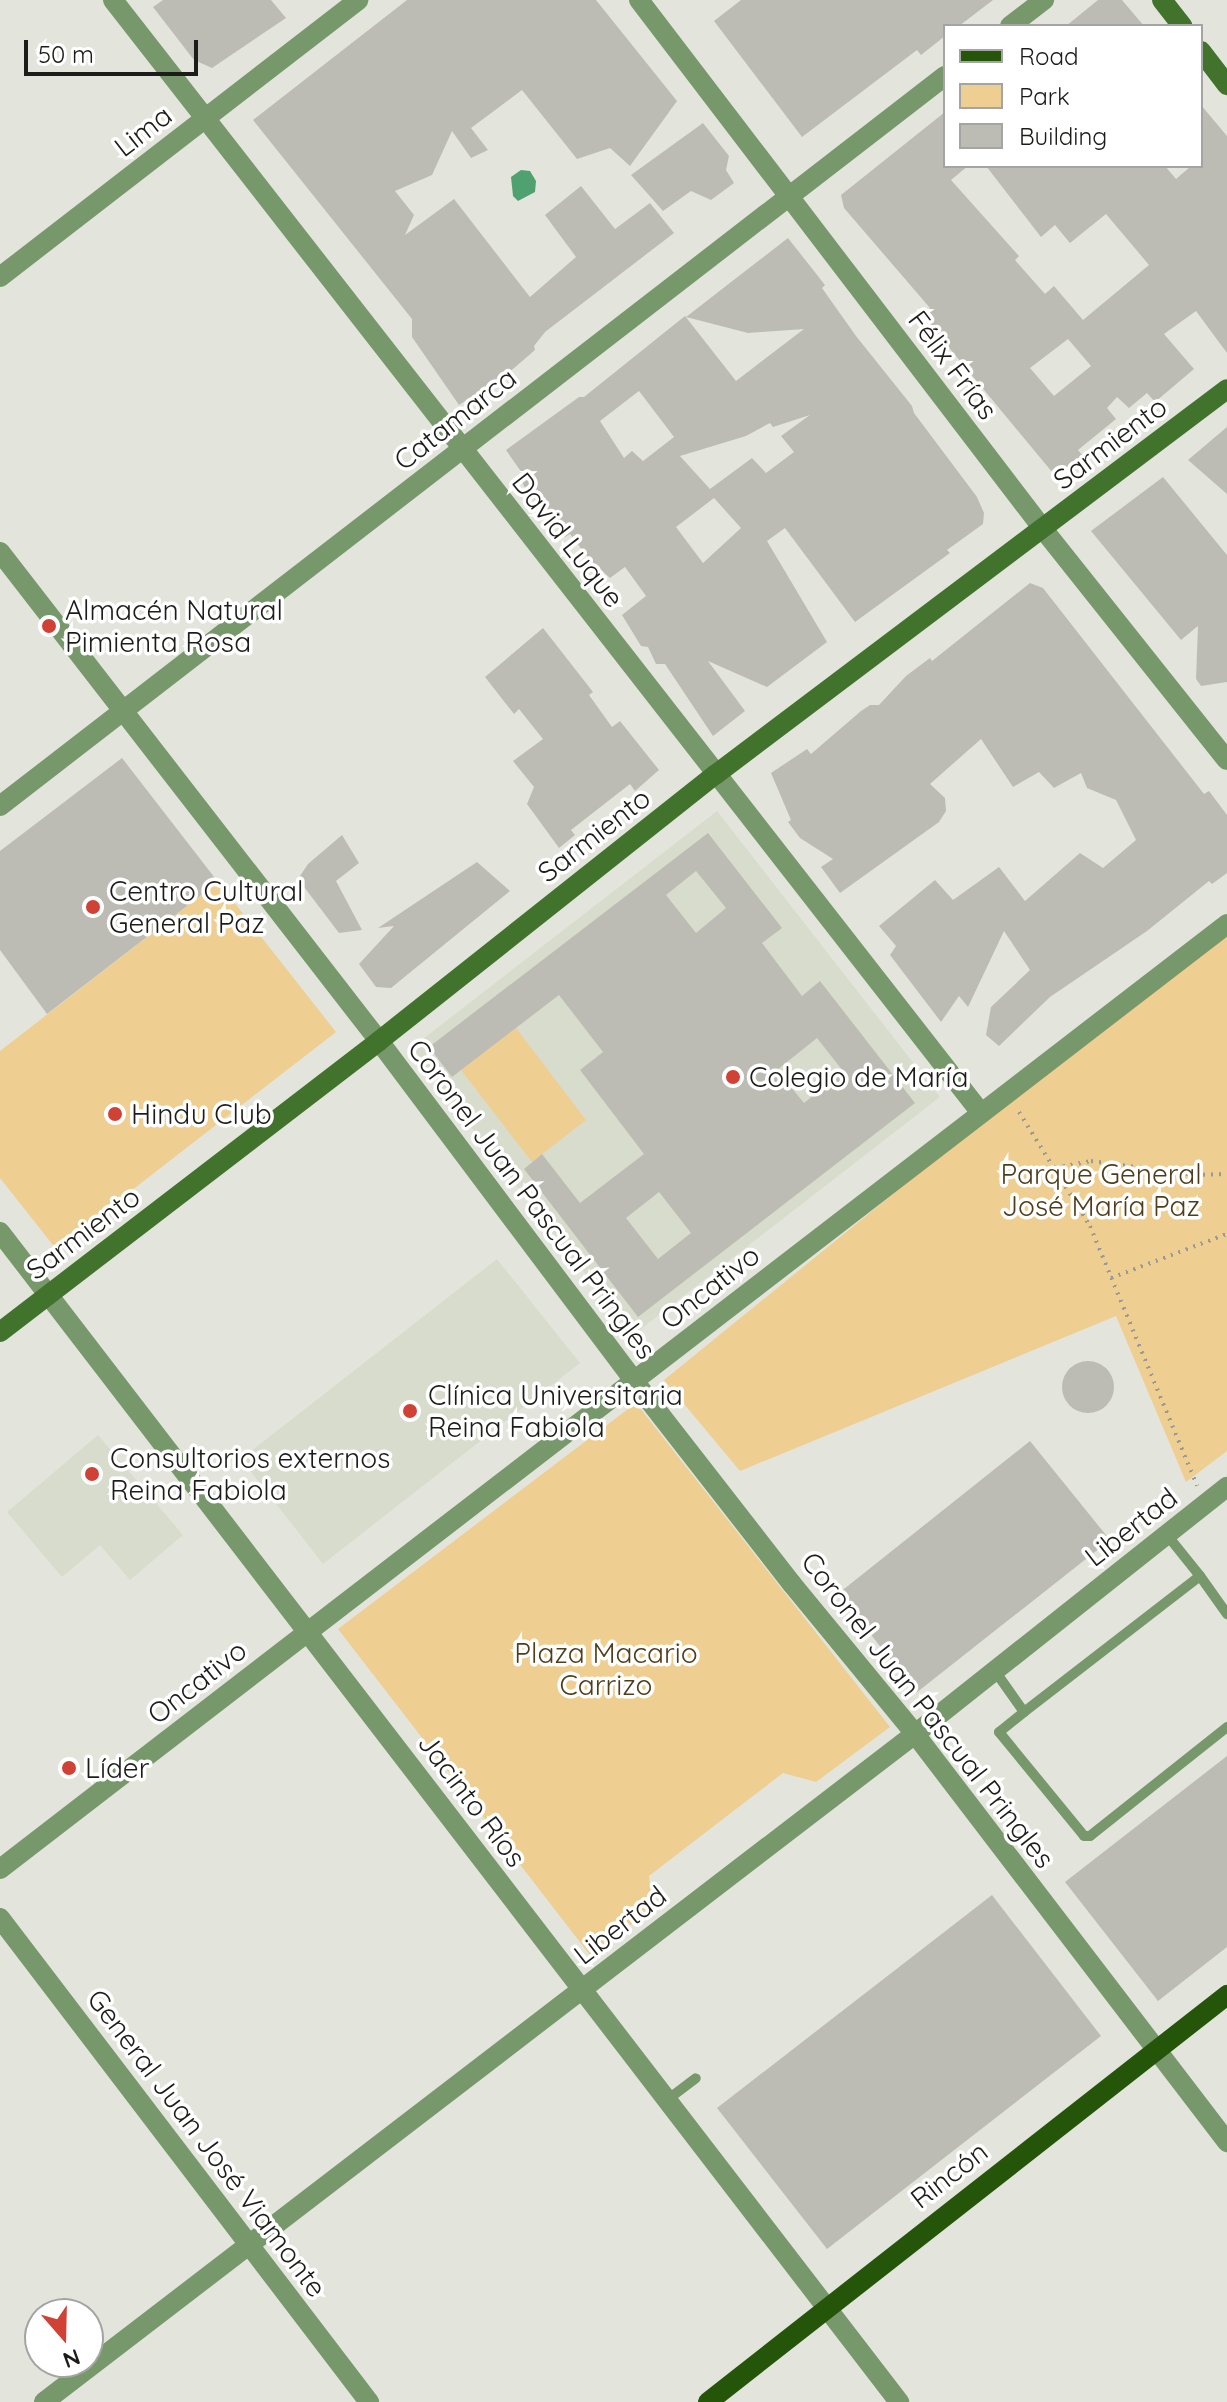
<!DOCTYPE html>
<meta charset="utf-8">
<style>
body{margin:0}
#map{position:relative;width:1227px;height:2402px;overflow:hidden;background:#e3e5dd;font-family:Quicksand,sans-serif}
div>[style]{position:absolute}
.built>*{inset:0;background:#d8dccc}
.green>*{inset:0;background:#eece91}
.water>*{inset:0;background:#50a170}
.building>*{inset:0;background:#bdbcb4}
.round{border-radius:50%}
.path>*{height:4px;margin-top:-2px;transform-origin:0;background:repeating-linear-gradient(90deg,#989a93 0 2px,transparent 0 8px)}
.lane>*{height:10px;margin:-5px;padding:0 5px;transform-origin:5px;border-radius:5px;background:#77986b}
.street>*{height:20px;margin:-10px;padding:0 10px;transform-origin:10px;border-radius:10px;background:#77986b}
.secondary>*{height:20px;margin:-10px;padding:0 10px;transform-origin:10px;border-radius:10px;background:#42732d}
.primary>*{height:20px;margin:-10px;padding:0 10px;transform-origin:10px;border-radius:10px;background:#255509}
.dots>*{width:22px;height:22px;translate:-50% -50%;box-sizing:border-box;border:4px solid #fff;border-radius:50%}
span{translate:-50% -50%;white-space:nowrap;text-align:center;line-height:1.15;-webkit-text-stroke:7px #fff;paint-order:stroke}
.street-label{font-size:28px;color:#1c1d1a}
.poi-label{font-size:28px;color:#1c1d1a}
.left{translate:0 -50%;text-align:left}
.park-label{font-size:28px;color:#4f3e1c}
.legend{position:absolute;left:943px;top:24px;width:260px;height:144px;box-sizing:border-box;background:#fff;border:2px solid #a4a5a3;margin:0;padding:10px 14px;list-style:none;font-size:24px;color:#1c1d1a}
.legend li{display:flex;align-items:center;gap:16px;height:40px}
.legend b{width:40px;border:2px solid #a4a5a3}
.north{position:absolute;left:24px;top:2298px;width:80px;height:80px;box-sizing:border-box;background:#fff;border:2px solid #a4a5a3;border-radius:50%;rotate:160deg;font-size:22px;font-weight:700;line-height:32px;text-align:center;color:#1c1d1a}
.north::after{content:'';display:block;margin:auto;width:28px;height:36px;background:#d04236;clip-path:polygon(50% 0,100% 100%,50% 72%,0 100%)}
.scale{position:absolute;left:24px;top:40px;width:174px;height:36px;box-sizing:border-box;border:4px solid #1c1d1a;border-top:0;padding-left:10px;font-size:24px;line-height:28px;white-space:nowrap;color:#1c1d1a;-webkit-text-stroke:6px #fff;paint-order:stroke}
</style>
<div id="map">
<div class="built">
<div style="clip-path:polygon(717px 811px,940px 1097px,633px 1335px,410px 1049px)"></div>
<div style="clip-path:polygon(497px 1259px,580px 1363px,323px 1564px,241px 1459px)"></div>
<div style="clip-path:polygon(98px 1435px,183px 1535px,130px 1580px,100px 1545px,62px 1577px,7px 1512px)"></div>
</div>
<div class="green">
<div style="clip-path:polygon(218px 882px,336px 1032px,56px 1249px,0 1178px,0 1051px)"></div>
<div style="clip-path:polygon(1227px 935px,1227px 1451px,1186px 1482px,1116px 1316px,740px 1471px,664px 1380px,972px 1130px)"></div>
<div style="clip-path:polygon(516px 1028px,586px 1120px,532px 1162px,461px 1070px)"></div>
<div style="clip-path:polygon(636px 1403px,890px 1727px,816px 1782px,783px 1773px,649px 1876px,652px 1906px,593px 1959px,338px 1629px)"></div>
</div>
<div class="water">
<div style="clip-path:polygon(521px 170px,530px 171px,536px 181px,535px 192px,518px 201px,513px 196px,511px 177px)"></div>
</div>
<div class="building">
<div style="clip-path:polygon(163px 0,271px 0,286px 18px,212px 68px,194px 60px,153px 7px)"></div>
<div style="clip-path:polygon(407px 0,596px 0,677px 101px,630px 166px,610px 148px,577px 159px,522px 90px,471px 128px,488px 150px,471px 158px,452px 131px,432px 175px,395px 191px,414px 215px,405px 235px,454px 199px,530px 297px,576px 257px,545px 215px,581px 186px,615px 229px,650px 203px,674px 233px,545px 332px,534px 346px,535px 350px,506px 375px,459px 405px,412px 337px,412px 319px,253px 120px)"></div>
<div style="clip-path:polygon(741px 0,993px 0,959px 26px,945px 26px,945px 36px,921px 55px,917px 50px,802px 137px,714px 21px)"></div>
<div style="clip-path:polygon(1098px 0,1122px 0,1144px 26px,1066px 26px)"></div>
<div style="clip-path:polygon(evenodd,1201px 105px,1227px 136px,1227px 353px,1196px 311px,1164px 334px,1194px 369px,1155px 402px,1147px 393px,1129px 408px,1117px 397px,1107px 408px,1116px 419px,1078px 450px,1083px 456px,1057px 478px,922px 315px,930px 308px,844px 208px,841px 195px,945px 112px,945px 166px,968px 166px,951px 180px,1019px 256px,1015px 260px,1045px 294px,1054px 286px,1083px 320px,1149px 265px,1106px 214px,1070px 243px,1055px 225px,1041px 237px,986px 166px,1165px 166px,1176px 179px,1191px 166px,1201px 166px,1201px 105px,1068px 339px,1091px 366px,1054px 396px,1030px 368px,1068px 339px)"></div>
<div style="clip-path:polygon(703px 123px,729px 156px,726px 170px,734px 183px,711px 200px,691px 191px,663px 211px,631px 175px)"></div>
<div style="clip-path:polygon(evenodd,788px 238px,825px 285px,822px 288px,856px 336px,912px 406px,914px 413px,977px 497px,984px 513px,983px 524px,947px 550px,950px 553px,855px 622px,785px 528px,767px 541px,827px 642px,767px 687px,708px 661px,745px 711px,713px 736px,665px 664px,656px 664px,648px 647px,641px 646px,622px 615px,646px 596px,625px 567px,610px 578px,590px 560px,570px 534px,565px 537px,524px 486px,519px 475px,522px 473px,506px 450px,579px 397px,584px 397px,685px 316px,736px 381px,804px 329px,748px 333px,686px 317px,788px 238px,639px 391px,674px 437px,643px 461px,632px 451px,624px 458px,600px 421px,639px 391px,788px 238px,810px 415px,781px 436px,794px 452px,766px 473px,752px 458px,710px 489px,680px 456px,746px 436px,770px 423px,773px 427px,810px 415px,788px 238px,714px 498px,741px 528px,703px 563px,676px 527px,714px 498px)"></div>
<div style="clip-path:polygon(1227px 427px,1227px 494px,1188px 460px)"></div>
<div style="clip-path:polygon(1163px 477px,1227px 555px,1227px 682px,1201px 686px,1196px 679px,1198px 626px,1181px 640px,1091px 531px)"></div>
<div style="clip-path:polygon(1030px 583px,1043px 588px,1204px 794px,1209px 791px,1227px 815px,1227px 873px,1212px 884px,1209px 881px,1147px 931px,1050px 997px,999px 1046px,986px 1035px,991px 1007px,1030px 970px,1004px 931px,968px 1007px,959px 996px,941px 1022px,890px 955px,896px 946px,879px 926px,935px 880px,953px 900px,999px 867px,1025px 901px,1080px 853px,1103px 868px,1136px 840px,1116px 800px,1087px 788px,1081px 773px,1054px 788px,1039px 772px,1013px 787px,981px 739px,930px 784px,945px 798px,946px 811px,939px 822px,840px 893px,821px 867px,833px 859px,800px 838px,788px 822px,791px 820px,771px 773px,807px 749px,811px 754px,861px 711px,870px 705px,879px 705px,906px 676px,930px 658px,932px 661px)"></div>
<div style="clip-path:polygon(543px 628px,593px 692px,589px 695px,612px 727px,620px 721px,659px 770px,635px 791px,630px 784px,571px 830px,575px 835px,559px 848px,527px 804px,534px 787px,513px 761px,543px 739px,519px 709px,514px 714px,485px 677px)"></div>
<div style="clip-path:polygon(122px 758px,218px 882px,47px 1014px,0 950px,0 851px)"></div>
<div style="clip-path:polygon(evenodd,708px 833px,782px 928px,762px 943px,802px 996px,820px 981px,915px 1103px,638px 1317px,524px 1169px,542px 1154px,580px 1203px,644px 1154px,580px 1070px,603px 1052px,559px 995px,452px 1077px,429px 1047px,708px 833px,696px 871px,726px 908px,696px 933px,666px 895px,696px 871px,708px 833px,817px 1038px,843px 1071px,804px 1103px,777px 1070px,817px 1038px,708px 833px,659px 1192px,691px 1233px,658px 1259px,626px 1218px,659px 1192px)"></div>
<div style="clip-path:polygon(342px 835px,359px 863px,336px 881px,362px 930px,339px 933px,298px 879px,308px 864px)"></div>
<div style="clip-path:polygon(477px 862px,510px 891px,391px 988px,376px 987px,359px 964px,394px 926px,378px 928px)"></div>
<div class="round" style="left:1062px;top:1361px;width:52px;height:52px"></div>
<div style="clip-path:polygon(1030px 1441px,1110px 1540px,916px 1693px,839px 1593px)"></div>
<div style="clip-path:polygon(1227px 1756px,1227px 1947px,1158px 2001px,1065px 1882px)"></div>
<div style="clip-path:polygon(992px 1895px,1101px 2036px,827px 2249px,717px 2108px)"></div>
</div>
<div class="path">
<div style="left:1019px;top:1112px;width:134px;rotate:58.1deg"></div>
<div style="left:1090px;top:1226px;width:281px;rotate:67.6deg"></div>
<div style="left:1055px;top:1168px;width:37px;rotate:-11deg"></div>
<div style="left:1091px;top:1161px;width:105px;rotate:7.7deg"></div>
<div style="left:1195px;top:1175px;width:32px;rotate:-2deg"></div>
<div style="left:1111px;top:1278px;width:124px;rotate:-20.8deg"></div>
</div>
<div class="lane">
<div style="left:1200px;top:1576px;width:47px;rotate:54.6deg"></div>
<div style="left:995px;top:1671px;width:50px;rotate:54.7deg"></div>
<div style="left:1024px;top:1712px;width:222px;rotate:-37.7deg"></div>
<div style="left:1200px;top:1576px;width:53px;rotate:-128.8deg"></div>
<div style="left:1024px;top:1712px;width:32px;rotate:141deg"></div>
<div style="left:999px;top:1732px;width:134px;rotate:50.7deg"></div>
<div style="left:1084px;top:1836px;width:6px"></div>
<div style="left:1090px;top:1836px;width:175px;rotate:-38.5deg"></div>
<div style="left:667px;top:2100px;width:36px;rotate:-37deg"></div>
</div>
<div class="street">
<div style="left:113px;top:0;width:1411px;rotate:52.05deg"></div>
<div style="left:639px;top:0;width:666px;rotate:52.63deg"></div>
<div style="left:1043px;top:529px;width:295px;rotate:51.5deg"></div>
<div style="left:1010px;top:26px;width:43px;rotate:-37.4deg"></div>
<div style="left:0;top:277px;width:453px;rotate:-37.7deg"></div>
<div style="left:0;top:552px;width:619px;rotate:52.22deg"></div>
<div style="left:379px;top:1041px;width:425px;rotate:53.1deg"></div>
<div style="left:634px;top:1381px;width:257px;rotate:52.1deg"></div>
<div style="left:792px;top:1584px;width:194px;rotate:50.6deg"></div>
<div style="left:915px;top:1734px;width:514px;rotate:52.59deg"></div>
<div style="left:0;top:806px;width:1194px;rotate:-37.69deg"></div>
<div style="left:0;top:1232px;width:1476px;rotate:52.46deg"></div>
<div style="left:0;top:1869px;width:1549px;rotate:-37.6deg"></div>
<div style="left:0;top:1918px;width:609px;rotate:52.68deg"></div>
<div style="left:44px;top:2402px;width:1098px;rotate:-37.49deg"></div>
<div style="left:915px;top:1734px;width:398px;rotate:-38.4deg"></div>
</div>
<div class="secondary">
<div style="left:1162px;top:0;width:33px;rotate:52deg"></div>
<div style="left:1201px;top:51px;width:43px;rotate:52.6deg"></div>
<div style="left:0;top:1332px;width:478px;rotate:-37.5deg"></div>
<div style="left:379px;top:1041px;width:429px;rotate:-38.4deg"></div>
<div style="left:715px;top:775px;width:641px;rotate:-37.01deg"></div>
</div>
<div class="primary">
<div style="left:708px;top:2402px;width:660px;rotate:-38.1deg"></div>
</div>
<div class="dots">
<div style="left:49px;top:626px;background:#d04236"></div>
<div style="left:93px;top:907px;background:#d04236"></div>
<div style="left:733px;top:1077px;background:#d04236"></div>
<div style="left:115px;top:1114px;background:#d04236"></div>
<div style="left:410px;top:1411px;background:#d04236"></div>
<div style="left:92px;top:1474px;background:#d04236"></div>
<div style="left:69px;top:1768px;background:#d04236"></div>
</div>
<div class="street-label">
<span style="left:143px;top:131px;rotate:-38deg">Lima</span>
<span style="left:953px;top:365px;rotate:53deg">Félix Frías</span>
<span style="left:455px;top:419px;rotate:-38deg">Catamarca</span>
<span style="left:1110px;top:443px;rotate:-37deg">Sarmiento</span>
<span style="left:568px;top:540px;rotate:52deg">David Luque</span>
<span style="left:594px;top:835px;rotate:-38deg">Sarmiento</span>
<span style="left:532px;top:1199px;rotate:53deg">Coronel Juan Pascual Pringles</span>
<span style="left:83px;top:1233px;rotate:-37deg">Sarmiento</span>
<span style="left:710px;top:1287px;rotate:-38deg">Oncativo</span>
<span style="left:1131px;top:1527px;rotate:-38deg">Libertad</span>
<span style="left:197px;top:1682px;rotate:-38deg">Oncativo</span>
<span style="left:928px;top:1710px;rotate:52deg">Coronel Juan Pascual Pringles</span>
<span style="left:472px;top:1800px;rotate:53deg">Jacinto Ríos</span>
<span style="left:620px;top:1925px;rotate:-38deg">Libertad</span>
<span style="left:207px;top:2143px;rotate:53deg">General Juan José Viamonte</span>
<span style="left:949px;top:2175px;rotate:-38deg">Rincón</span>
</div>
<div class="poi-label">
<span class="left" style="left:65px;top:626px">Almacén Natural<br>Pimienta Rosa</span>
<span class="left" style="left:109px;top:907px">Centro Cultural<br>General Paz</span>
<span class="left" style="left:749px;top:1077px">Colegio de María</span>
<span class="left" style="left:131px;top:1114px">Hindu Club</span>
<span class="left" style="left:428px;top:1411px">Clínica Universitaria<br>Reina Fabiola</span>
<span class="left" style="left:110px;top:1474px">Consultorios externos<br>Reina Fabiola</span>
<span class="left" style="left:85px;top:1768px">Líder</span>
</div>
<div class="park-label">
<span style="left:1101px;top:1190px">Parque General<br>José María Paz</span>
<span style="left:606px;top:1669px">Plaza Macario<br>Carrizo</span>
</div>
<ul class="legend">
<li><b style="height:10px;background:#255509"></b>Road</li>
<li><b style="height:22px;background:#eece91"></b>Park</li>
<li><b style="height:22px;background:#bdbcb4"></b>Building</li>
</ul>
<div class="north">N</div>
<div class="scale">50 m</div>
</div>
